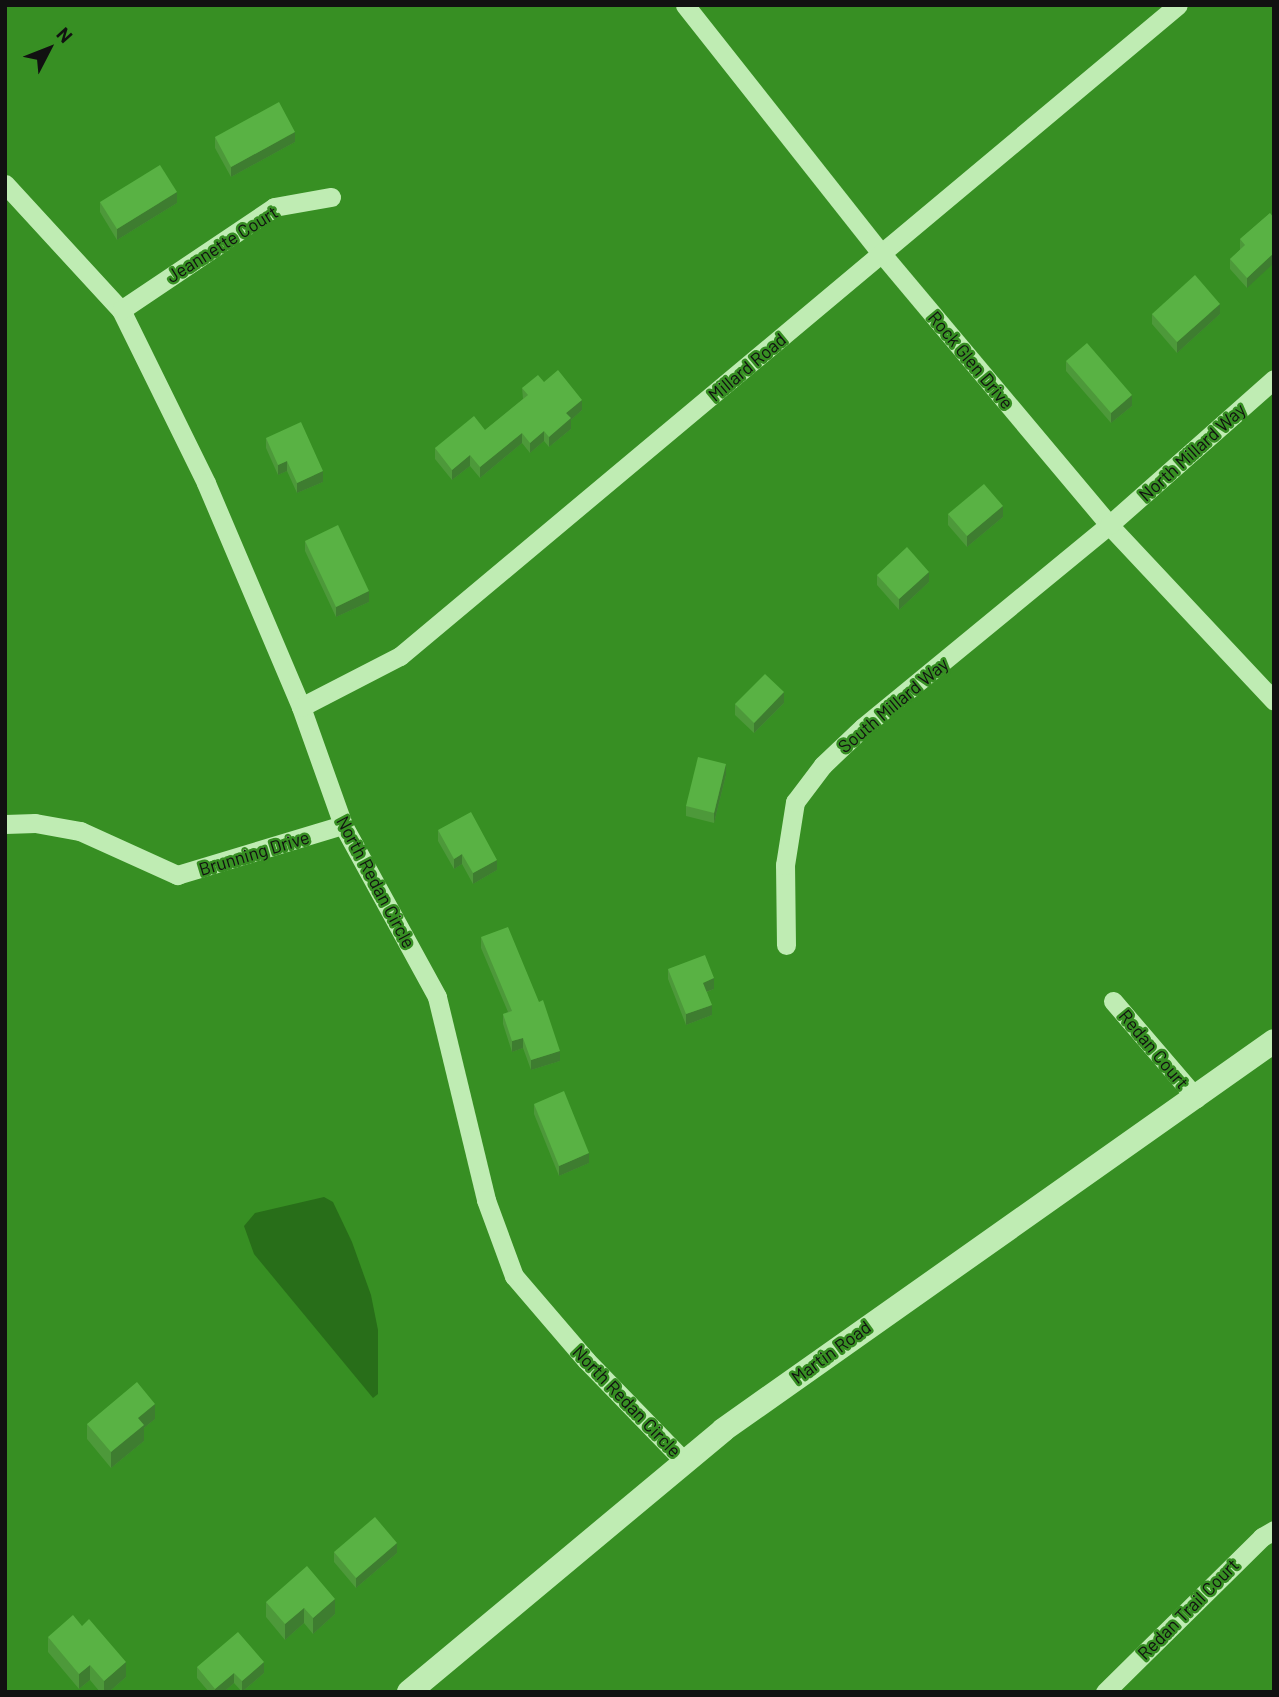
<!DOCTYPE html>
<style>
body{margin:0}
#map{position:relative;width:1279px;height:1697px;overflow:hidden;background:#378f23;font-family:Barlow,sans-serif}
div>[style]{position:absolute}
.water>*{inset:0;background:#286e19}
.minor>*{height:19px;margin:-9.5px;padding:0 9.5px;transform-origin:9.5px;border-radius:9.5px;background:#bfecb3}
.tertiary>*{height:24px;margin:-12px;padding:0 12px;transform-origin:12px;border-radius:12px;background:#bfecb3}
.wall>*{inset:0;background:#4d993a}
.shaded-wall>*{inset:0;background:#3e7d30}
.building>*{inset:0;background:#59b244}
span{translate:-50% -50%;white-space:nowrap;text-align:center;line-height:1.15;-webkit-text-stroke:5px #378f23;paint-order:stroke}
.street-label{font-size:18px;color:#111}
.frame{position:absolute;inset:0;border:7px solid #111;pointer-events:none}
.north{position:absolute;left:14px;top:14px;width:70px;height:70px;-webkit-text-stroke:5px #378f23;paint-order:stroke;rotate:48deg;font-size:19px;font-weight:700;line-height:28px;text-align:center;color:#111}
.north::after{content:'';display:block;margin:auto;width:24px;height:32px;background:#111;clip-path:polygon(50% 0,100% 100%,50% 72%,0 100%)}
</style>
<div id="map">
<div class="water">
<div style="clip-path:polygon(324px 1197px,333px 1202px,352px 1242px,371px 1295px,378px 1330px,378px 1394px,373px 1398px,254px 1254px,244px 1226px,255px 1213px)"></div>
</div>
<div class="minor">
<div style="left:685px;top:5px;width:318px;rotate:51.7deg"></div>
<div style="left:882px;top:254px;width:354px;rotate:50deg"></div>
<div style="left:1109px;top:525px;width:241px;rotate:46.8deg"></div>
<div style="left:5px;top:184px;width:171px;rotate:47.4deg"></div>
<div style="left:121px;top:310px;width:193px;rotate:63.8deg"></div>
<div style="left:206px;top:483px;width:243px;rotate:67deg"></div>
<div style="left:301px;top:707px;width:125px;rotate:70.4deg"></div>
<div style="left:343px;top:825px;width:196px;rotate:61.3deg"></div>
<div style="left:437px;top:997px;width:209px;rotate:76.4deg"></div>
<div style="left:486px;top:1200px;width:81px;rotate:69.8deg"></div>
<div style="left:514px;top:1276px;width:111px;rotate:49.4deg"></div>
<div style="left:586px;top:1360px;width:142px;rotate:45.9deg"></div>
<div style="left:121px;top:310px;width:184px;rotate:-33.9deg"></div>
<div style="left:274px;top:207px;width:58px;rotate:-10deg"></div>
<div style="left:301px;top:707px;width:111px;rotate:-27.3deg"></div>
<div style="left:400px;top:656px;width:1014px;rotate:-39.92deg"></div>
<div style="left:5px;top:824px;width:30px;rotate:-2deg"></div>
<div style="left:35px;top:823px;width:46px;rotate:10.1deg"></div>
<div style="left:80px;top:831px;width:107px;rotate:24.4deg"></div>
<div style="left:177px;top:875px;width:173px;rotate:-16.8deg"></div>
<div style="left:786px;top:945px;width:80px;rotate:-90.7deg"></div>
<div style="left:785px;top:865px;width:64px;rotate:-81deg"></div>
<div style="left:795px;top:802px;width:46px;rotate:-52.9deg"></div>
<div style="left:823px;top:765px;width:55px;rotate:-43.5deg"></div>
<div style="left:863px;top:727px;width:318px;rotate:-39.4deg"></div>
<div style="left:1109px;top:525px;width:220px;rotate:-41.5deg"></div>
<div style="left:1113px;top:1001px;width:128px;rotate:49.4deg"></div>
<div style="left:1105px;top:1692px;width:221px;rotate:-44.6deg"></div>
<div style="left:1262px;top:1537px;width:14px;rotate:-30deg"></div>
</div>
<div class="tertiary">
<div style="left:409px;top:1692px;width:409px;rotate:-39.8deg"></div>
<div style="left:723px;top:1430px;width:674px;rotate:-35.22deg"></div>
</div>
<div class="wall">
<div style="clip-path:polygon(215px 137px,295px 142px,231px 177px,215px 148px)"></div>
<div style="clip-path:polygon(100px 202px,177px 203px,117px 240px,100px 212px)"></div>
<div style="clip-path:polygon(1270px 213px,1247px 288px,1230px 269px,1230px 259px,1240px 250px,1240px 239px)"></div>
<div style="clip-path:polygon(1152px 314px,1220px 314px,1177px 353px,1152px 324px)"></div>
<div style="clip-path:polygon(1066px 361px,1132px 406px,1111px 423px,1066px 371px)"></div>
<div style="clip-path:polygon(544px 382px,582px 410px,571px 420px,571px 429px,549px 447px,544px 441px,530px 453px,522px 443px,480px 478px,470px 466px,452px 480px,435px 459px,435px 448px,485px 430px,523px 399px,522px 388px)"></div>
<div style="clip-path:polygon(266px 438px,323px 482px,297px 493px,287px 471px,278px 475px,266px 448px)"></div>
<div style="clip-path:polygon(948px 514px,1003px 517px,967px 547px,948px 525px)"></div>
<div style="clip-path:polygon(305px 541px,369px 602px,336px 617px,305px 551px)"></div>
<div style="clip-path:polygon(877px 575px,929px 582px,899px 610px,877px 585px)"></div>
<div style="clip-path:polygon(784px 703px,754px 733px,735px 715px,735px 704px)"></div>
<div style="clip-path:polygon(726px 775px,714px 823px,686px 816px,686px 806px)"></div>
<div style="clip-path:polygon(438px 830px,497px 870px,473px 884px,462px 864px,454px 869px,438px 841px)"></div>
<div style="clip-path:polygon(481px 937px,560px 1061px,531px 1070px,523px 1048px,512px 1052px,503px 1024px,503px 1014px,508px 1012px,481px 948px)"></div>
<div style="clip-path:polygon(668px 969px,714px 989px,707px 992px,712px 1015px,686px 1025px,668px 979px)"></div>
<div style="clip-path:polygon(534px 1104px,589px 1163px,559px 1176px,534px 1114px)"></div>
<div style="clip-path:polygon(155px 1419px,144px 1428px,144px 1441px,111px 1468px,87px 1439px,87px 1424px)"></div>
<div style="clip-path:polygon(334px 1552px,397px 1553px,356px 1588px,334px 1562px)"></div>
<div style="clip-path:polygon(266px 1602px,335px 1614px,313px 1634px,304px 1623px,285px 1640px,266px 1617px)"></div>
<div style="clip-path:polygon(48px 1637px,126px 1677px,109px 1692px,100px 1692px,90px 1680px,79px 1689px,48px 1652px)"></div>
<div style="clip-path:polygon(197px 1667px,264px 1673px,242px 1692px,234px 1683px,224px 1692px,209px 1692px,197px 1678px)"></div>
</div>
<div class="shaded-wall">
<div style="clip-path:polygon(295px 132px,295px 142px,231px 177px,231px 167px)"></div>
<div style="clip-path:polygon(177px 192px,177px 203px,117px 240px,117px 229px)"></div>
<div style="clip-path:polygon(1274px 253px,1274px 263px,1247px 288px,1247px 278px)"></div>
<div style="clip-path:polygon(1220px 304px,1220px 314px,1177px 353px,1177px 342px)"></div>
<div style="clip-path:polygon(1132px 395px,1132px 406px,1111px 423px,1111px 413px)"></div>
<div style="clip-path:polygon(582px 400px,582px 410px,571px 420px,571px 429px,549px 447px,549px 437px,566px 413px)"></div>
<div style="clip-path:polygon(544px 431px,544px 441px,530px 453px,530px 443px)"></div>
<div style="clip-path:polygon(522px 433px,522px 443px,480px 478px,480px 467px)"></div>
<div style="clip-path:polygon(470px 455px,470px 466px,452px 480px,452px 470px)"></div>
<div style="clip-path:polygon(287px 461px,287px 471px,278px 475px,278px 465px)"></div>
<div style="clip-path:polygon(323px 471px,323px 482px,297px 493px,297px 483px)"></div>
<div style="clip-path:polygon(1003px 506px,1003px 517px,967px 547px,967px 536px)"></div>
<div style="clip-path:polygon(929px 572px,929px 582px,899px 610px,899px 599px)"></div>
<div style="clip-path:polygon(369px 591px,369px 602px,336px 617px,336px 607px)"></div>
<div style="clip-path:polygon(784px 692px,784px 703px,754px 733px,754px 723px)"></div>
<div style="clip-path:polygon(726px 764px,726px 775px,714px 823px,714px 813px)"></div>
<div style="clip-path:polygon(462px 854px,462px 864px,454px 869px,454px 859px)"></div>
<div style="clip-path:polygon(497px 860px,497px 870px,473px 884px,473px 873px)"></div>
<div style="clip-path:polygon(714px 978px,714px 989px,703px 993px,703px 983px)"></div>
<div style="clip-path:polygon(712px 1005px,712px 1015px,686px 1025px,686px 1014px)"></div>
<div style="clip-path:polygon(523px 1038px,523px 1048px,512px 1052px,512px 1041px)"></div>
<div style="clip-path:polygon(560px 1051px,560px 1061px,531px 1070px,531px 1060px)"></div>
<div style="clip-path:polygon(589px 1153px,589px 1163px,559px 1176px,559px 1166px)"></div>
<div style="clip-path:polygon(155px 1404px,155px 1419px,144px 1428px,144px 1441px,111px 1468px,111px 1452px,138px 1418px)"></div>
<div style="clip-path:polygon(397px 1543px,397px 1553px,356px 1588px,356px 1578px)"></div>
<div style="clip-path:polygon(335px 1599px,335px 1614px,313px 1634px,313px 1618px)"></div>
<div style="clip-path:polygon(304px 1608px,304px 1623px,285px 1640px,285px 1624px)"></div>
<div style="clip-path:polygon(126px 1662px,126px 1677px,109px 1692px,104px 1692px,104px 1681px)"></div>
<div style="clip-path:polygon(264px 1662px,264px 1673px,242px 1692px,242px 1681px)"></div>
<div style="clip-path:polygon(90px 1665px,90px 1680px,79px 1689px,79px 1674px)"></div>
<div style="clip-path:polygon(234px 1673px,234px 1683px,224px 1692px,215px 1692px,215px 1689px)"></div>
</div>
<div class="building">
<div style="clip-path:polygon(279px 102px,295px 132px,231px 167px,215px 137px)"></div>
<div style="clip-path:polygon(160px 165px,177px 192px,117px 229px,100px 202px)"></div>
<div style="clip-path:polygon(1270px 213px,1274px 218px,1274px 253px,1247px 278px,1230px 259px,1245px 245px,1240px 239px)"></div>
<div style="clip-path:polygon(1195px 275px,1220px 304px,1177px 342px,1152px 314px)"></div>
<div style="clip-path:polygon(1087px 343px,1132px 395px,1111px 413px,1066px 361px)"></div>
<div style="clip-path:polygon(558px 370px,582px 400px,566px 413px,571px 418px,549px 437px,544px 431px,530px 443px,522px 433px,480px 467px,470px 455px,452px 470px,435px 448px,474px 416px,485px 430px,528px 395px,522px 388px,538px 375px,544px 382px)"></div>
<div style="clip-path:polygon(301px 422px,323px 471px,297px 483px,287px 461px,278px 465px,266px 438px)"></div>
<div style="clip-path:polygon(984px 484px,1003px 506px,967px 536px,948px 514px)"></div>
<div style="clip-path:polygon(338px 525px,369px 591px,336px 607px,305px 541px)"></div>
<div style="clip-path:polygon(907px 547px,929px 572px,899px 599px,877px 575px)"></div>
<div style="clip-path:polygon(765px 674px,784px 692px,754px 723px,735px 704px)"></div>
<div style="clip-path:polygon(698px 757px,726px 764px,714px 813px,686px 806px)"></div>
<div style="clip-path:polygon(471px 812px,497px 860px,473px 873px,462px 854px,454px 859px,438px 830px)"></div>
<div style="clip-path:polygon(508px 927px,539px 1002px,543px 1000px,560px 1051px,531px 1060px,523px 1038px,512px 1041px,503px 1014px,512px 1011px,481px 937px)"></div>
<div style="clip-path:polygon(705px 955px,714px 978px,703px 983px,712px 1005px,686px 1014px,668px 969px)"></div>
<div style="clip-path:polygon(564px 1091px,589px 1153px,559px 1166px,534px 1104px)"></div>
<div style="clip-path:polygon(137px 1382px,155px 1404px,138px 1418px,144px 1425px,111px 1452px,87px 1424px)"></div>
<div style="clip-path:polygon(375px 1517px,397px 1543px,356px 1578px,334px 1552px)"></div>
<div style="clip-path:polygon(307px 1566px,335px 1599px,313px 1618px,304px 1608px,285px 1624px,266px 1602px)"></div>
<div style="clip-path:polygon(73px 1615px,82px 1626px,89px 1619px,126px 1662px,104px 1681px,90px 1665px,79px 1674px,48px 1637px)"></div>
<div style="clip-path:polygon(238px 1632px,264px 1662px,242px 1681px,234px 1673px,215px 1689px,197px 1667px)"></div>
</div>
<div class="street-label">
<span style="left:222px;top:244px;rotate:-32deg">Jeannette Court</span>
<span style="left:971px;top:360px;rotate:50deg">Rock Glen Drive</span>
<span style="left:747px;top:367px;rotate:-40deg">Millard Road</span>
<span style="left:1192px;top:452px;rotate:-42deg">North Millard Way</span>
<span style="left:893px;top:705px;rotate:-40deg">South Millard Way</span>
<span style="left:254px;top:853px;rotate:-17deg">Brunning Drive</span>
<span style="left:376px;top:882px;rotate:62deg">North Redan Circle</span>
<span style="left:1154px;top:1049px;rotate:50deg">Redan Court</span>
<span style="left:831px;top:1352px;rotate:-36deg">Martin Road</span>
<span style="left:627px;top:1401px;rotate:46deg">North Redan Circle</span>
<span style="left:1188px;top:1609px;rotate:-45deg">Redan Trail Court</span>
</div>
<div class="frame"></div>
<div class="north">N</div>
</div>
